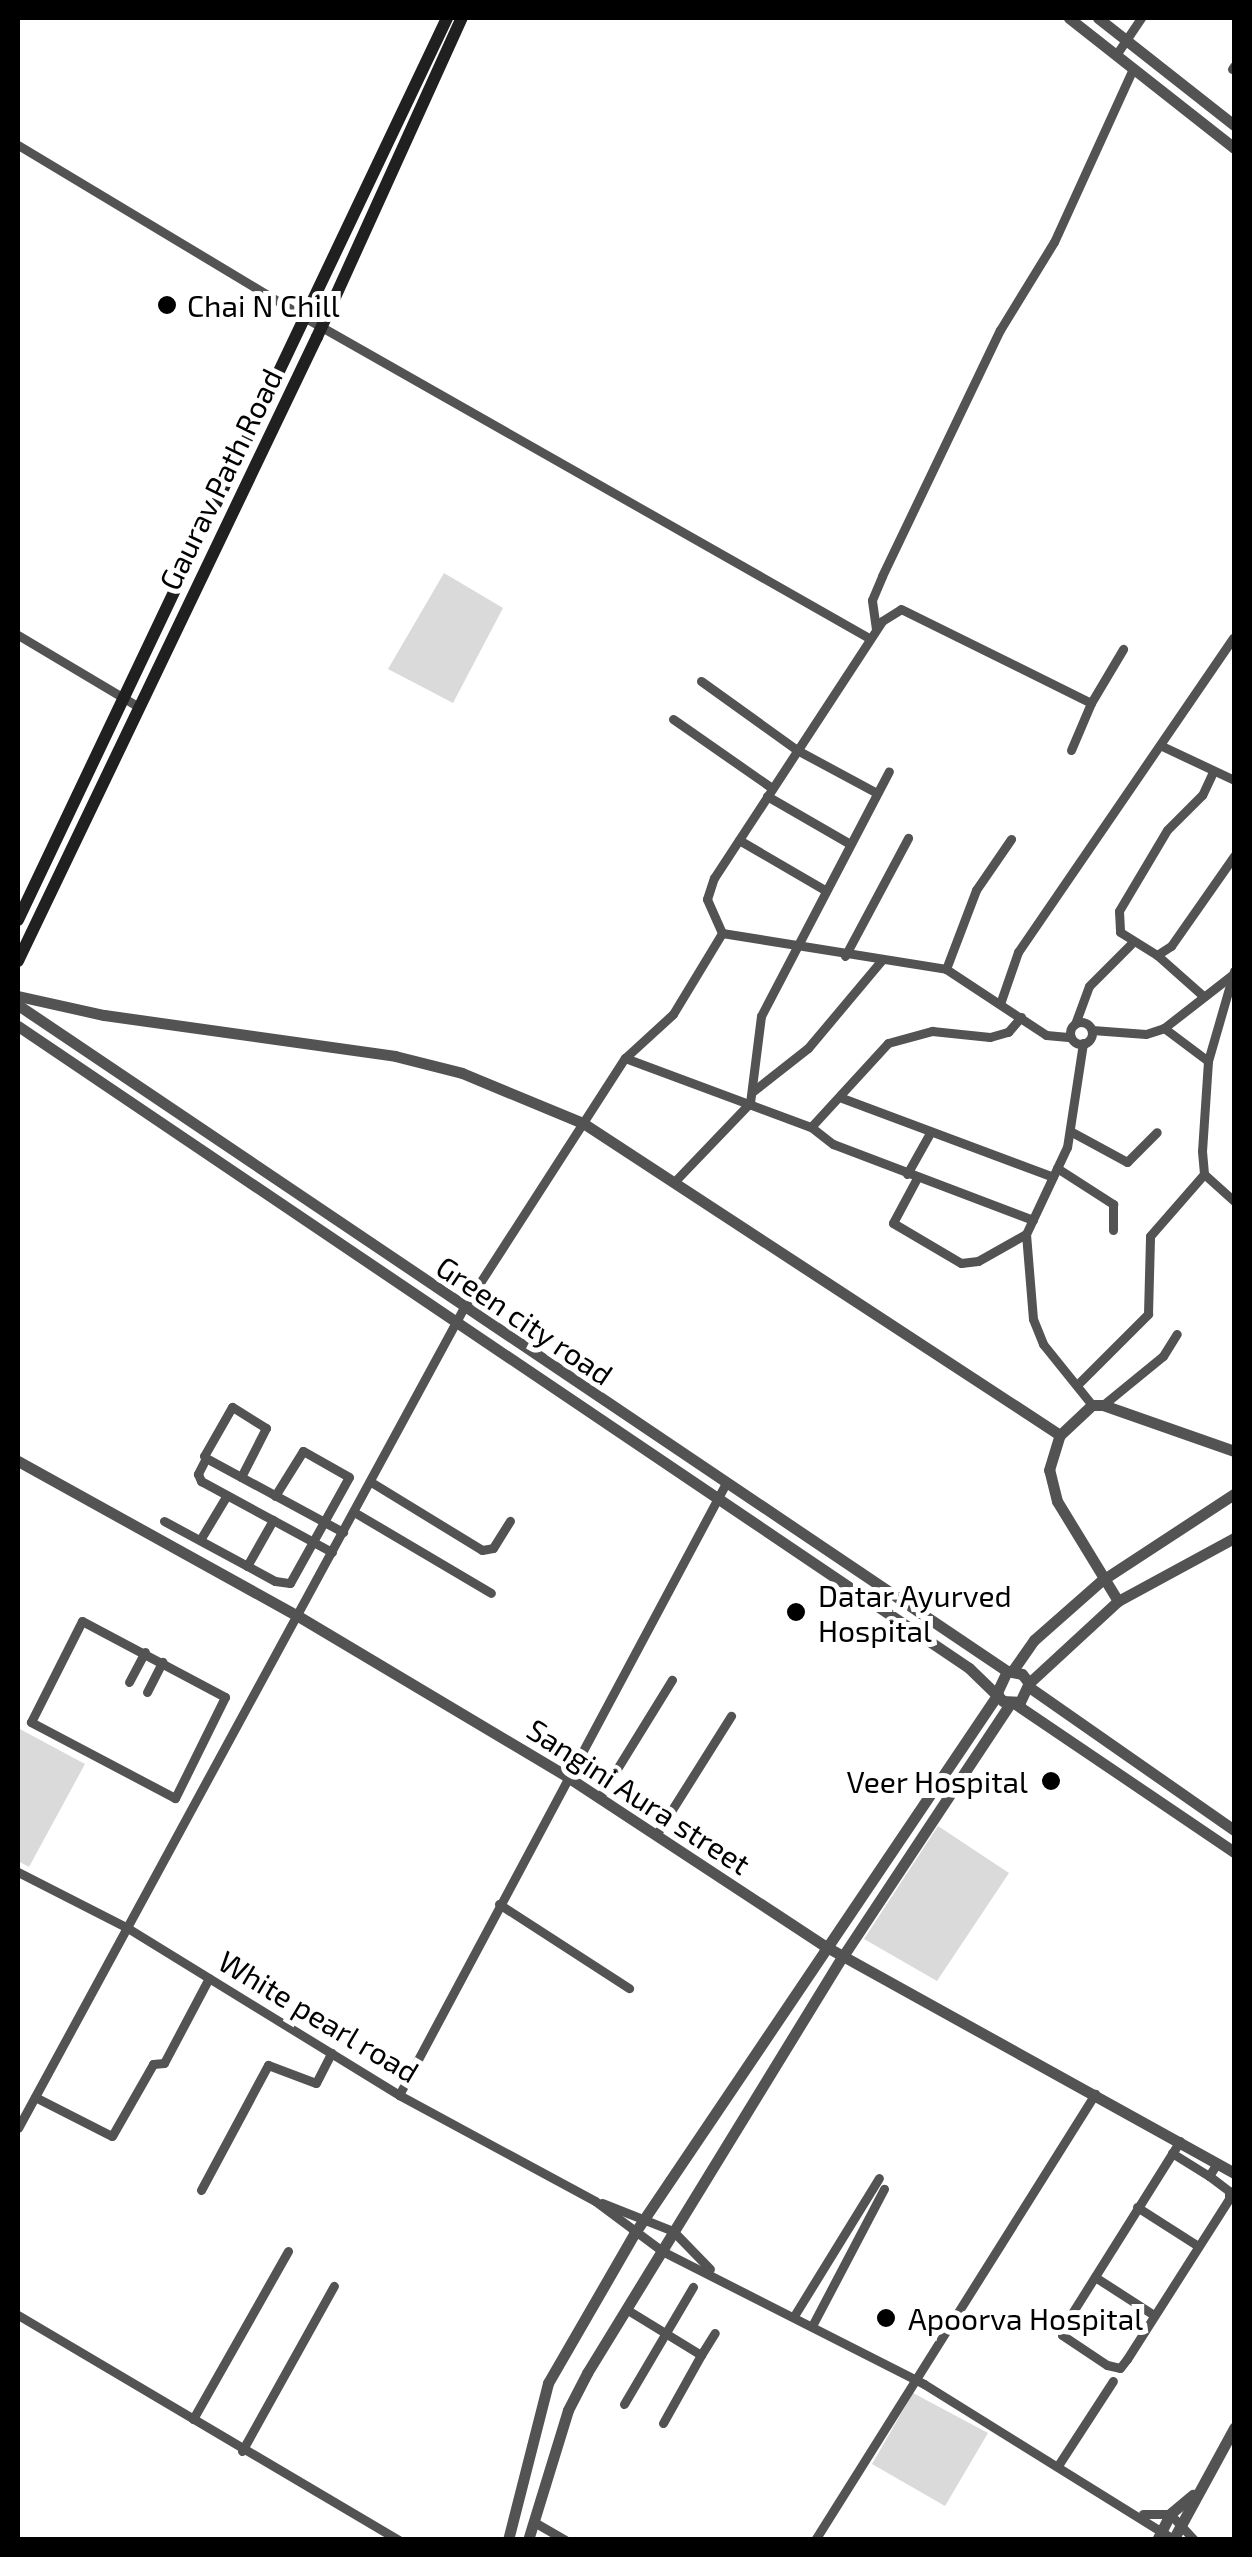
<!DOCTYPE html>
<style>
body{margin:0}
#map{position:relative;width:1252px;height:2557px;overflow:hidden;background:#fff;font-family:"Exo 2",sans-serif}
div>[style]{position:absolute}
.green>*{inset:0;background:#dadada}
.minor>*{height:9px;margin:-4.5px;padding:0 4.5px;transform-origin:4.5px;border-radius:4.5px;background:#535353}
.minor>.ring{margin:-4.5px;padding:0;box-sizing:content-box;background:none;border:9px solid #535353;border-radius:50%}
.tertiary>*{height:11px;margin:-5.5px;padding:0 5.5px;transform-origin:5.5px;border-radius:5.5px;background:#535353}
.secondary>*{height:12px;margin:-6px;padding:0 6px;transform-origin:6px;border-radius:6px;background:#202020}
.dots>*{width:28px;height:28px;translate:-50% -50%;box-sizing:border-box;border:5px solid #fff;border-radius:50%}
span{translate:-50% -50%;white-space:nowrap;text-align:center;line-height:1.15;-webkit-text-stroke:10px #fff;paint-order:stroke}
.poi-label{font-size:30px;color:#000}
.left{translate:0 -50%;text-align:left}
.right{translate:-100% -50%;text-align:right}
.street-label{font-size:30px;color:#000}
.frame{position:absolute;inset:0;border:20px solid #000;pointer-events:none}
</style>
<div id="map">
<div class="green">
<div style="clip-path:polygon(444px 573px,503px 608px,453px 703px,388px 669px)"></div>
<div style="clip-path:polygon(18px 1728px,85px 1764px,29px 1867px,18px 1861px)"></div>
<div style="clip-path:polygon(938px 1826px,1009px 1873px,937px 1981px,864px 1939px)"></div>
<div style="clip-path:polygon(913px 2393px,988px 2433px,945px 2506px,872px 2464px)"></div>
</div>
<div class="minor">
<div style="left:1116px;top:55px;width:45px;rotate:-56deg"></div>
<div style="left:1232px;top:69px;width:4px;rotate:-56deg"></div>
<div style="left:18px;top:145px;width:334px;rotate:31deg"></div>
<div style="left:304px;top:317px;width:650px;rotate:29.6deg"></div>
<div style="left:876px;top:629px;width:29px;rotate:-98deg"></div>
<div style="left:872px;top:600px;width:26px;rotate:-67deg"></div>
<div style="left:882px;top:576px;width:273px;rotate:-64.4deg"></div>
<div style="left:1000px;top:330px;width:103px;rotate:-58.5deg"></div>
<div style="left:1054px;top:242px;width:190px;rotate:-65.5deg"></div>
<div style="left:18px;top:635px;width:139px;rotate:30.8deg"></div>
<div style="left:701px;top:681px;width:118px;rotate:35.7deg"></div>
<div style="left:797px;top:750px;width:91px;rotate:28.3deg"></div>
<div style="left:673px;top:719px;width:121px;rotate:34.9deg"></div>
<div style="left:1164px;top:747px;width:77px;rotate:25.2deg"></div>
<div style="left:1071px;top:750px;width:51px;rotate:-66.9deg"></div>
<div style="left:1212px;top:774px;width:23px;rotate:115deg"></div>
<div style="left:1202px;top:795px;width:49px;rotate:135deg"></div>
<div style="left:1167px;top:830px;width:94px;rotate:120.7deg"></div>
<div style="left:1119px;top:911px;width:21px;rotate:87deg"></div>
<div style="left:1120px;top:932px;width:44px;rotate:31.9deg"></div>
<div style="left:1157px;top:955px;width:17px;rotate:-33deg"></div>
<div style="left:1171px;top:946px;width:110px;rotate:-55deg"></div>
<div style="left:767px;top:796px;width:96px;rotate:30deg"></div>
<div style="left:739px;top:840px;width:99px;rotate:30.2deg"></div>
<div style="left:722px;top:933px;width:227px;rotate:9.1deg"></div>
<div style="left:946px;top:969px;width:120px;rotate:33.4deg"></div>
<div style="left:1046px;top:1035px;width:25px;rotate:5deg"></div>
<div style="left:1157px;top:955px;width:59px;rotate:41.6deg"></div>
<div style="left:845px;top:956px;width:134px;rotate:-61.9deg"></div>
<div style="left:946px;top:969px;width:85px;rotate:-69.2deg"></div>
<div style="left:976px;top:890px;width:62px;rotate:-55.5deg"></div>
<div style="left:1234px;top:971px;width:94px;rotate:106.1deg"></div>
<div style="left:1208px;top:1061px;width:90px;rotate:93.8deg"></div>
<div style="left:1202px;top:1151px;width:23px;rotate:85deg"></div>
<div style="left:1204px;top:1174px;width:40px;rotate:42deg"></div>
<div style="left:1001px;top:1001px;width:52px;rotate:-70.9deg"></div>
<div style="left:1018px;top:952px;width:381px;rotate:-55.6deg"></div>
<div class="ring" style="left:1070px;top:1022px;width:13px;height:13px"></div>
<div style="left:1075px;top:1024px;width:40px;rotate:-69.8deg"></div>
<div style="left:1089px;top:986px;width:59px;rotate:-45deg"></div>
<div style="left:1164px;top:1028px;width:86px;rotate:-37.9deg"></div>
<div style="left:1092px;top:1030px;width:54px;rotate:4.2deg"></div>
<div style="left:1146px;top:1034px;width:19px;rotate:-18deg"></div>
<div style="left:1164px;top:1028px;width:55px;rotate:36.9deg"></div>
<div style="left:1083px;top:1043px;width:105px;rotate:98.7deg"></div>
<div style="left:1067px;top:1147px;width:96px;rotate:115.2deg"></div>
<div style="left:1026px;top:1234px;width:85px;rotate:85.3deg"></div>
<div style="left:1033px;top:1319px;width:27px;rotate:68deg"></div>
<div style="left:1043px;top:1344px;width:78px;rotate:51.2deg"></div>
<div style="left:625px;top:1058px;width:198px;rotate:20.4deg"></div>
<div style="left:811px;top:1127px;width:114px;rotate:-47.5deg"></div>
<div style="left:888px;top:1043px;width:46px;rotate:-15.3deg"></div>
<div style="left:932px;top:1031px;width:58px;rotate:5.9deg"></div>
<div style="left:990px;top:1037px;width:19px;rotate:-16deg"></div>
<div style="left:1008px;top:1032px;width:20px;rotate:-49deg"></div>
<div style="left:752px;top:1092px;width:71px;rotate:-38.2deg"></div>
<div style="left:808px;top:1048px;width:114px;rotate:-50deg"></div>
<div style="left:842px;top:1098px;width:225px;rotate:20.5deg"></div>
<div style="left:811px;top:1127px;width:28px;rotate:38deg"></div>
<div style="left:833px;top:1144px;width:214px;rotate:20.8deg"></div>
<div style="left:1070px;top:1131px;width:65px;rotate:28.5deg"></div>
<div style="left:1127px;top:1162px;width:42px;rotate:-45deg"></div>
<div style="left:1057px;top:1168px;width:67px;rotate:32.7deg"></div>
<div style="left:1113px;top:1204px;width:26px;rotate:90deg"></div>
<div style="left:907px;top:1174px;width:47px;rotate:-60.7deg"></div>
<div style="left:917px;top:1178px;width:51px;rotate:118.1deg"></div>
<div style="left:893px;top:1223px;width:79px;rotate:30.5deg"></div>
<div style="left:961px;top:1263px;width:17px;rotate:-7deg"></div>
<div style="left:978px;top:1261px;width:55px;rotate:-29.4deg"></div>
<div style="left:677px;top:1179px;width:105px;rotate:-46.2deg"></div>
<div style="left:750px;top:1103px;width:88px;rotate:-82.8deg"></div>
<div style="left:761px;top:1016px;width:276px;rotate:-62.4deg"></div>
<div style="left:1079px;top:1383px;width:98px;rotate:-45deg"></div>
<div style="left:1148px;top:1314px;width:78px;rotate:-88.5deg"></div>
<div style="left:1150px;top:1236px;width:82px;rotate:-48.9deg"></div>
<div style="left:1103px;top:1405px;width:77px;rotate:-39.2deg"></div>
<div style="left:1163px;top:1356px;width:26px;rotate:-58deg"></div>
<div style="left:206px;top:1458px;width:18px;rotate:117deg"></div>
<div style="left:198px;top:1474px;width:8px;rotate:67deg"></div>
<div style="left:201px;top:1481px;width:149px;rotate:28.5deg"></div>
<div style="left:241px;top:1477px;width:55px;rotate:-63deg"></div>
<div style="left:266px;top:1428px;width:40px;rotate:-148deg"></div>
<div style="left:232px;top:1407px;width:56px;rotate:119.7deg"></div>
<div style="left:204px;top:1456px;width:3px;rotate:45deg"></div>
<div style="left:206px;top:1458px;width:156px;rotate:28.4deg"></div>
<div style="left:371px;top:1482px;width:130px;rotate:31.5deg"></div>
<div style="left:482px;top:1550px;width:11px;rotate:-10deg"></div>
<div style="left:493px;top:1548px;width:32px;rotate:-58deg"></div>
<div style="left:354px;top:1512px;width:159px;rotate:30.6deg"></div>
<div style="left:164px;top:1521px;width:126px;rotate:28.4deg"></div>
<div style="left:275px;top:1581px;width:15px;rotate:8deg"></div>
<div style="left:290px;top:1583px;width:121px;rotate:-60.9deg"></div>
<div style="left:349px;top:1477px;width:53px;rotate:-150.5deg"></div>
<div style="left:303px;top:1451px;width:53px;rotate:121.9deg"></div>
<div style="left:200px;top:1540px;width:52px;rotate:-59deg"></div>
<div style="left:247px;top:1566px;width:53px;rotate:-60.5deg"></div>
<div style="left:82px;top:1621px;width:162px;rotate:28deg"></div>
<div style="left:225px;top:1697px;width:113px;rotate:116.3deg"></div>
<div style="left:175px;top:1798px;width:163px;rotate:-152.2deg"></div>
<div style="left:31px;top:1722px;width:113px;rotate:-63.2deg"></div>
<div style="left:129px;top:1682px;width:34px;rotate:-62deg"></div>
<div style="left:147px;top:1692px;width:34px;rotate:-63deg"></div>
<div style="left:599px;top:1798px;width:139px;rotate:-58.3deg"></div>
<div style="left:656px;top:1835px;width:141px;rotate:-57.8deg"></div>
<div style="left:18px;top:1872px;width:121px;rotate:27deg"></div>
<div style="left:126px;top:1927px;width:321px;rotate:31.6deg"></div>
<div style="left:399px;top:2095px;width:223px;rotate:28.4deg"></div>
<div style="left:595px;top:2201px;width:84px;rotate:36.7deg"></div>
<div style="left:662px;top:2251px;width:294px;rotate:26.9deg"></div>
<div style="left:924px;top:2384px;width:296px;rotate:31.9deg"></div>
<div style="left:499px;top:1904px;width:155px;rotate:32.9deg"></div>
<div style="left:399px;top:2095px;width:692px;rotate:-61.88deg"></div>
<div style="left:35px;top:2097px;width:86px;rotate:26.9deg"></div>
<div style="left:112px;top:2136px;width:83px;rotate:-60.3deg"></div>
<div style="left:153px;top:2064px;width:11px;rotate:-5deg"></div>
<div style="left:164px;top:2063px;width:96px;rotate:-62.1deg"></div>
<div style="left:18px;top:2128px;width:932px;rotate:-61.48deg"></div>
<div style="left:463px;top:1309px;width:299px;rotate:-57.2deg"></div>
<div style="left:625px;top:1058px;width:65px;rotate:-42.5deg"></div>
<div style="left:673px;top:1014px;width:95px;rotate:-58.8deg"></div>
<div style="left:722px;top:933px;width:37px;rotate:-114deg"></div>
<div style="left:707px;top:899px;width:22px;rotate:-72deg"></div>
<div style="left:714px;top:878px;width:307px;rotate:-56.8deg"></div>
<div style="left:882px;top:621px;width:22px;rotate:-32deg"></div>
<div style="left:901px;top:609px;width:212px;rotate:26.3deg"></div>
<div style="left:1091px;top:703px;width:63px;rotate:-59.3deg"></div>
<div style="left:1180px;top:2141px;width:218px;rotate:122.1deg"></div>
<div style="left:1064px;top:2326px;width:9px;rotate:103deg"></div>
<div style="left:1062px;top:2335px;width:54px;rotate:33.7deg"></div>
<div style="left:1107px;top:2365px;width:13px;rotate:13deg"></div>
<div style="left:1120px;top:2368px;width:11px;rotate:-52deg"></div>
<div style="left:1127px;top:2359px;width:190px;rotate:-57.5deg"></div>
<div style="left:1229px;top:2199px;width:8px;rotate:-90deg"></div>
<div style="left:1229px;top:2191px;width:25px;rotate:-143deg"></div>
<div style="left:1209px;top:2176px;width:15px;rotate:-58deg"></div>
<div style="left:1172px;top:2153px;width:44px;rotate:31.9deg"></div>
<div style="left:201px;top:2190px;width:142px;rotate:-61.8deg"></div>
<div style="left:268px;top:2065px;width:51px;rotate:20.6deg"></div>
<div style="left:316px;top:2083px;width:34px;rotate:-63deg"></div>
<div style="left:602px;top:2203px;width:76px;rotate:21.5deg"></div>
<div style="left:673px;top:2231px;width:53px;rotate:45.8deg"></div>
<div style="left:1137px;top:2207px;width:72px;rotate:32.6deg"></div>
<div style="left:1095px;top:2277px;width:70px;rotate:32.8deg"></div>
<div style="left:626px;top:2309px;width:88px;rotate:31.5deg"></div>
<div style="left:701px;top:2355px;width:78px;rotate:119.2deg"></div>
<div style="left:18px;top:2315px;width:442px;rotate:30.6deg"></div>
<div style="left:794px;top:2316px;width:162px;rotate:-58.4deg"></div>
<div style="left:812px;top:2326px;width:155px;rotate:-62.3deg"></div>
<div style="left:701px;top:2355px;width:26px;rotate:-58deg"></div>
<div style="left:624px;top:2404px;width:136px;rotate:-59.5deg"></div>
<div style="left:193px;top:2419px;width:193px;rotate:-60.5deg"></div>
<div style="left:242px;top:2451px;width:189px;rotate:-60.9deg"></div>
<div style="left:1059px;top:2464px;width:99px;rotate:-57deg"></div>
<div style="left:1143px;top:2514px;width:27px"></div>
<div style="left:1170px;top:2514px;width:35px;rotate:47deg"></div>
<div style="left:534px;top:2522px;width:36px;rotate:30deg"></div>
<div style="left:815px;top:2540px;width:527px;rotate:-57.88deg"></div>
</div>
<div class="tertiary">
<div style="left:1069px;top:18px;width:210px;rotate:38.2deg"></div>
<div style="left:1098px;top:18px;width:173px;rotate:38.2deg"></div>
<div style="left:18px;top:996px;width:88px;rotate:12.5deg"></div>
<div style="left:104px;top:1015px;width:294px;rotate:8deg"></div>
<div style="left:395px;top:1056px;width:69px;rotate:14.2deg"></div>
<div style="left:462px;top:1073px;width:131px;rotate:22.5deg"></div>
<div style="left:583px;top:1123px;width:570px;rotate:33.19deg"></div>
<div style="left:18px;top:1005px;width:1192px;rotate:33.96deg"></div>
<div style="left:18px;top:1026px;width:1147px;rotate:34.02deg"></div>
<div style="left:969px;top:1668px;width:47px;rotate:44.1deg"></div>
<div style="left:1003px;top:1701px;width:17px;rotate:3deg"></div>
<div style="left:1020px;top:1702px;width:21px;rotate:-65deg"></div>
<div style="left:1029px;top:1683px;width:11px;rotate:-128deg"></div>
<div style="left:1022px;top:1674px;width:15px;rotate:-169deg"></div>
<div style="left:1007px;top:1671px;width:23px;rotate:115deg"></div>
<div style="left:18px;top:1461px;width:320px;rotate:29deg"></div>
<div style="left:298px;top:1616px;width:312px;rotate:30.8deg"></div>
<div style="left:566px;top:1776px;width:308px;rotate:33.3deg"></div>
<div style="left:823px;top:1945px;width:470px;rotate:29deg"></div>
<div style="left:1118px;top:1601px;width:117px;rotate:-121.4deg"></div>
<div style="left:1057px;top:1501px;width:32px;rotate:-104deg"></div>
<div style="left:1049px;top:1470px;width:37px;rotate:-73deg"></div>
<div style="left:1060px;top:1435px;width:44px;rotate:-43.2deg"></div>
<div style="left:1092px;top:1405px;width:11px"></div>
<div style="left:1103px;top:1405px;width:139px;rotate:19.3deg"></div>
<div style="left:1013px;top:1670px;width:37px;rotate:-55deg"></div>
<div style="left:1034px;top:1640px;width:89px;rotate:-41.4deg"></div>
<div style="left:1101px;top:1581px;width:159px;rotate:-33.2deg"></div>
<div style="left:1029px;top:1683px;width:121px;rotate:-42.7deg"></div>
<div style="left:1118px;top:1601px;width:132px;rotate:-28.5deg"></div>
<div style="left:1029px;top:1687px;width:250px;rotate:34.9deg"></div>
<div style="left:1014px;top:1703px;width:266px;rotate:34.1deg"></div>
<div style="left:508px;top:2540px;width:162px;rotate:-75.7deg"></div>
<div style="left:548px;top:2383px;width:172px;rotate:-60deg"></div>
<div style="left:634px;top:2234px;width:651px;rotate:-56.02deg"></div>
<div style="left:528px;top:2540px;width:136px;rotate:-72.9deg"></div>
<div style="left:568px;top:2410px;width:42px;rotate:-62.8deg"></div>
<div style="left:587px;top:2373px;width:489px;rotate:-58.5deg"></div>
<div style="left:843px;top:1956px;width:302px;rotate:-56.5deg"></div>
<div style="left:1157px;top:2540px;width:29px;rotate:-63deg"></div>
<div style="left:1170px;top:2514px;width:30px;rotate:-40deg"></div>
<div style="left:1173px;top:2540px;width:128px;rotate:-61.4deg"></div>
</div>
<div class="secondary">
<div style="left:18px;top:920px;width:999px;rotate:-64.56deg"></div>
<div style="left:18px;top:961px;width:692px;rotate:-64.4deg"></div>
<div style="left:317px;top:337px;width:350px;rotate:-65.6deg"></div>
</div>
<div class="dots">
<div style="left:167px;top:305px;background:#000"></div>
<div style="left:796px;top:1612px;background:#000"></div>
<div style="left:1051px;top:1781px;background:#000"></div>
<div style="left:886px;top:2318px;background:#000"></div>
</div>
<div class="poi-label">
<span class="left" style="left:187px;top:305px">Chai N Chill</span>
<span class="left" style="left:818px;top:1612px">Datar Ayurved<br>Hospital</span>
<span class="right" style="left:1028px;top:1781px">Veer Hospital</span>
<span class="left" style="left:908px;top:2318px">Apoorva Hospital</span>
</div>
<div class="street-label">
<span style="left:220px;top:479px;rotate:-64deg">Gaurav Path Road</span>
<span style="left:525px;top:1320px;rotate:34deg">Green city road</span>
<span style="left:639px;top:1796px;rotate:33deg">Sangini Aura street</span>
<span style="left:319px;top:2016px;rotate:31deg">White pearl road</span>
</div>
<div class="frame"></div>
</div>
